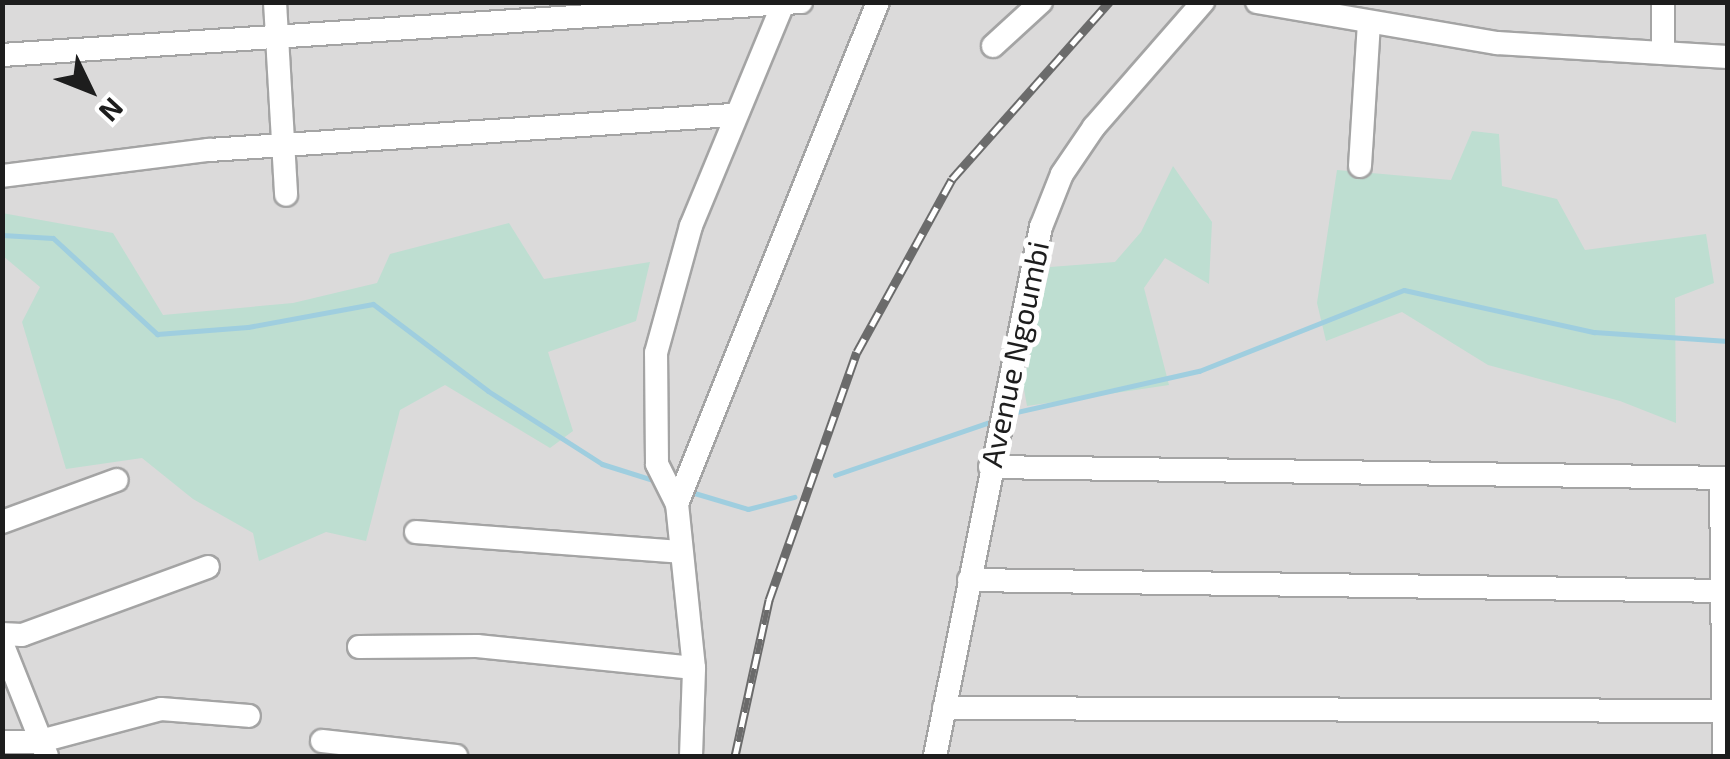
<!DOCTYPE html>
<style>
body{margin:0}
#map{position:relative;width:1730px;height:759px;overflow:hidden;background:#efebe2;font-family:"Exo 2",sans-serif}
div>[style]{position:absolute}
.residential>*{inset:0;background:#dbdada}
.wetland>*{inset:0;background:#beded1}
.stream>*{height:5px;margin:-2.5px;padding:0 2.5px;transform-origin:2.5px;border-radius:2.5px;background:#9fcedf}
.roads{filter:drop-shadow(2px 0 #a4a4a4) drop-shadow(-2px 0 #a4a4a4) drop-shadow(0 2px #a4a4a4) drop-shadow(0 -2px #a4a4a4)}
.minor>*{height:22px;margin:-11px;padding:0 11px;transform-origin:11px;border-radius:11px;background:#fff}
.rail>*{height:9px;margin-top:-4.5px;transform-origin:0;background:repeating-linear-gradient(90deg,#fff 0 15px,#6b6b6b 0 30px);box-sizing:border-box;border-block:2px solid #6b6b6b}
span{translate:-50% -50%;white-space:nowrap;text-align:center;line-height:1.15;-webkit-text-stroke:10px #fff;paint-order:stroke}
.street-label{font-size:30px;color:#1d1d1d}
.frame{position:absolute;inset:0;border:5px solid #1d1d1d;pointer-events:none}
.north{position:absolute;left:40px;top:40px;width:100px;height:100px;-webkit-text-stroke:8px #fff;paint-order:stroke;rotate:133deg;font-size:28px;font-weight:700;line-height:40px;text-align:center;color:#1d1d1d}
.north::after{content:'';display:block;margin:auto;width:35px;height:45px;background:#1d1d1d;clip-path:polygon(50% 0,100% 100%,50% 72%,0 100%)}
</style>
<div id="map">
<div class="residential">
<div style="clip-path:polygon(3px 3px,1727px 3px,1727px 756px,3px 756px)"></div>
</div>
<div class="wetland">
<div style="clip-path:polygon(1472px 131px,1499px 134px,1502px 186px,1557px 199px,1585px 250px,1706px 234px,1714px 283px,1675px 298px,1676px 423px,1620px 401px,1488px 365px,1402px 312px,1326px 341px,1317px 303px,1337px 170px,1451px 180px)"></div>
<div style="clip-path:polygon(1173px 166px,1212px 222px,1209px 284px,1165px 258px,1144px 288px,1169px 385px,1027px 406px,1023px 384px,1050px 267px,1115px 262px,1141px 232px)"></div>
<div style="clip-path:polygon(2px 213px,113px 233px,163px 315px,293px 303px,377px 283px,390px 254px,509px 223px,544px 279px,650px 262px,636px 321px,548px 352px,573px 431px,550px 448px,445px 385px,400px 410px,366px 541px,326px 532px,259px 561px,253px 533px,193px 499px,142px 458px,66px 469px,22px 322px,40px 287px,3px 256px)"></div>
</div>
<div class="stream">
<div style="left:2px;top:235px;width:51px;rotate:3.4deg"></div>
<div style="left:53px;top:238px;width:142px;rotate:42.7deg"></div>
<div style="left:157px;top:334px;width:91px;rotate:-4.4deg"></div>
<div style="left:248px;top:327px;width:127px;rotate:-10.4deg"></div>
<div style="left:373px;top:304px;width:144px;rotate:37.1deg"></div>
<div style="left:488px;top:391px;width:135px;rotate:32.6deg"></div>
<div style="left:602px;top:464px;width:57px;rotate:17.5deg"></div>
<div style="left:1012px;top:413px;width:192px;rotate:-12.7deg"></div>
<div style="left:1199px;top:371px;width:220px;rotate:-21.6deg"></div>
<div style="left:1404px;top:290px;width:195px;rotate:12.5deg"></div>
<div style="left:1594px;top:332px;width:134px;rotate:3.8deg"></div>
<div style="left:835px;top:475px;width:167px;rotate:-18.9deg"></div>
<div style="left:691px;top:492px;width:59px;rotate:16.6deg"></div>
<div style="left:748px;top:509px;width:48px;rotate:-14.6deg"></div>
</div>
<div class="roads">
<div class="minor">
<div style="left:275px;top:2px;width:193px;rotate:86.7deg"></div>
<div style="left:1257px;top:2px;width:243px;rotate:9.7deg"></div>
<div style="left:1497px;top:43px;width:231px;rotate:3.5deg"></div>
<div style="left:1663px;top:2px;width:51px;rotate:90deg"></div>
<div style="left:993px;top:46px;width:65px;rotate:-42.5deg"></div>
<div style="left:2px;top:55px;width:801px;rotate:-3.8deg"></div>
<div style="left:1360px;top:166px;width:142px;rotate:-86.4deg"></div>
<div style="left:2px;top:176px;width:209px;rotate:-7.2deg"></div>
<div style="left:209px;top:150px;width:524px;rotate:-3.83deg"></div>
<div style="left:990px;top:467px;width:738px;rotate:0.85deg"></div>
<div style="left:1721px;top:478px;width:278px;rotate:89.4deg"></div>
<div style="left:677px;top:504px;width:45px;rotate:-116.6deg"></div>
<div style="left:657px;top:464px;width:111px;rotate:-90.5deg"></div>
<div style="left:656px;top:353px;width:132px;rotate:-74.6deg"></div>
<div style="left:691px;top:226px;width:240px;rotate:-67.5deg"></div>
<div style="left:2px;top:522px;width:122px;rotate:-20.1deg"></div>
<div style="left:416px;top:532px;width:264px;rotate:4.3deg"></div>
<div style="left:969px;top:580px;width:759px;rotate:0.83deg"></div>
<div style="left:2px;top:634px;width:20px;rotate:3deg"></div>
<div style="left:22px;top:635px;width:198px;rotate:-20.1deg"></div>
<div style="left:2px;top:643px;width:122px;rotate:68.3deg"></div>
<div style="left:359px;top:647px;width:118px;rotate:-0.5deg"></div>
<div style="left:477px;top:646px;width:218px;rotate:5.8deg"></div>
<div style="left:944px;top:708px;width:784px;rotate:0.22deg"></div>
<div style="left:322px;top:741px;width:135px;rotate:6.4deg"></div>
<div style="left:2px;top:742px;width:35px"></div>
<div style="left:37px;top:742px;width:128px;rotate:-14.9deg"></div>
<div style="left:161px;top:709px;width:88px;rotate:4.5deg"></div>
<div style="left:691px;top:756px;width:88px;rotate:-88deg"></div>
<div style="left:694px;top:668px;width:165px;rotate:-95.9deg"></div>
<div style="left:677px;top:504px;width:541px;rotate:-68.18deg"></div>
<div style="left:935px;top:756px;width:540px;rotate:-78.67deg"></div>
<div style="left:1041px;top:227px;width:57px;rotate:-68.4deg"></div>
<div style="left:1062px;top:174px;width:57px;rotate:-55.8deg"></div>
<div style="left:1094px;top:127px;width:166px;rotate:-48.9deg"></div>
</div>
</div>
<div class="rail">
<div style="left:735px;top:756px;width:160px;rotate:-77.7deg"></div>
<div style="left:769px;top:600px;width:263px;rotate:-70.5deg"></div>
<div style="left:857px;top:352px;width:197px;rotate:-61.2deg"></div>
<div style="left:952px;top:179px;width:237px;rotate:-48.4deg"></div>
</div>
<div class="street-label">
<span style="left:1014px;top:354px;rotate:-78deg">Avenue Ngoumbi</span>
</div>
<div class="frame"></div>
<div class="north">N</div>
</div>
